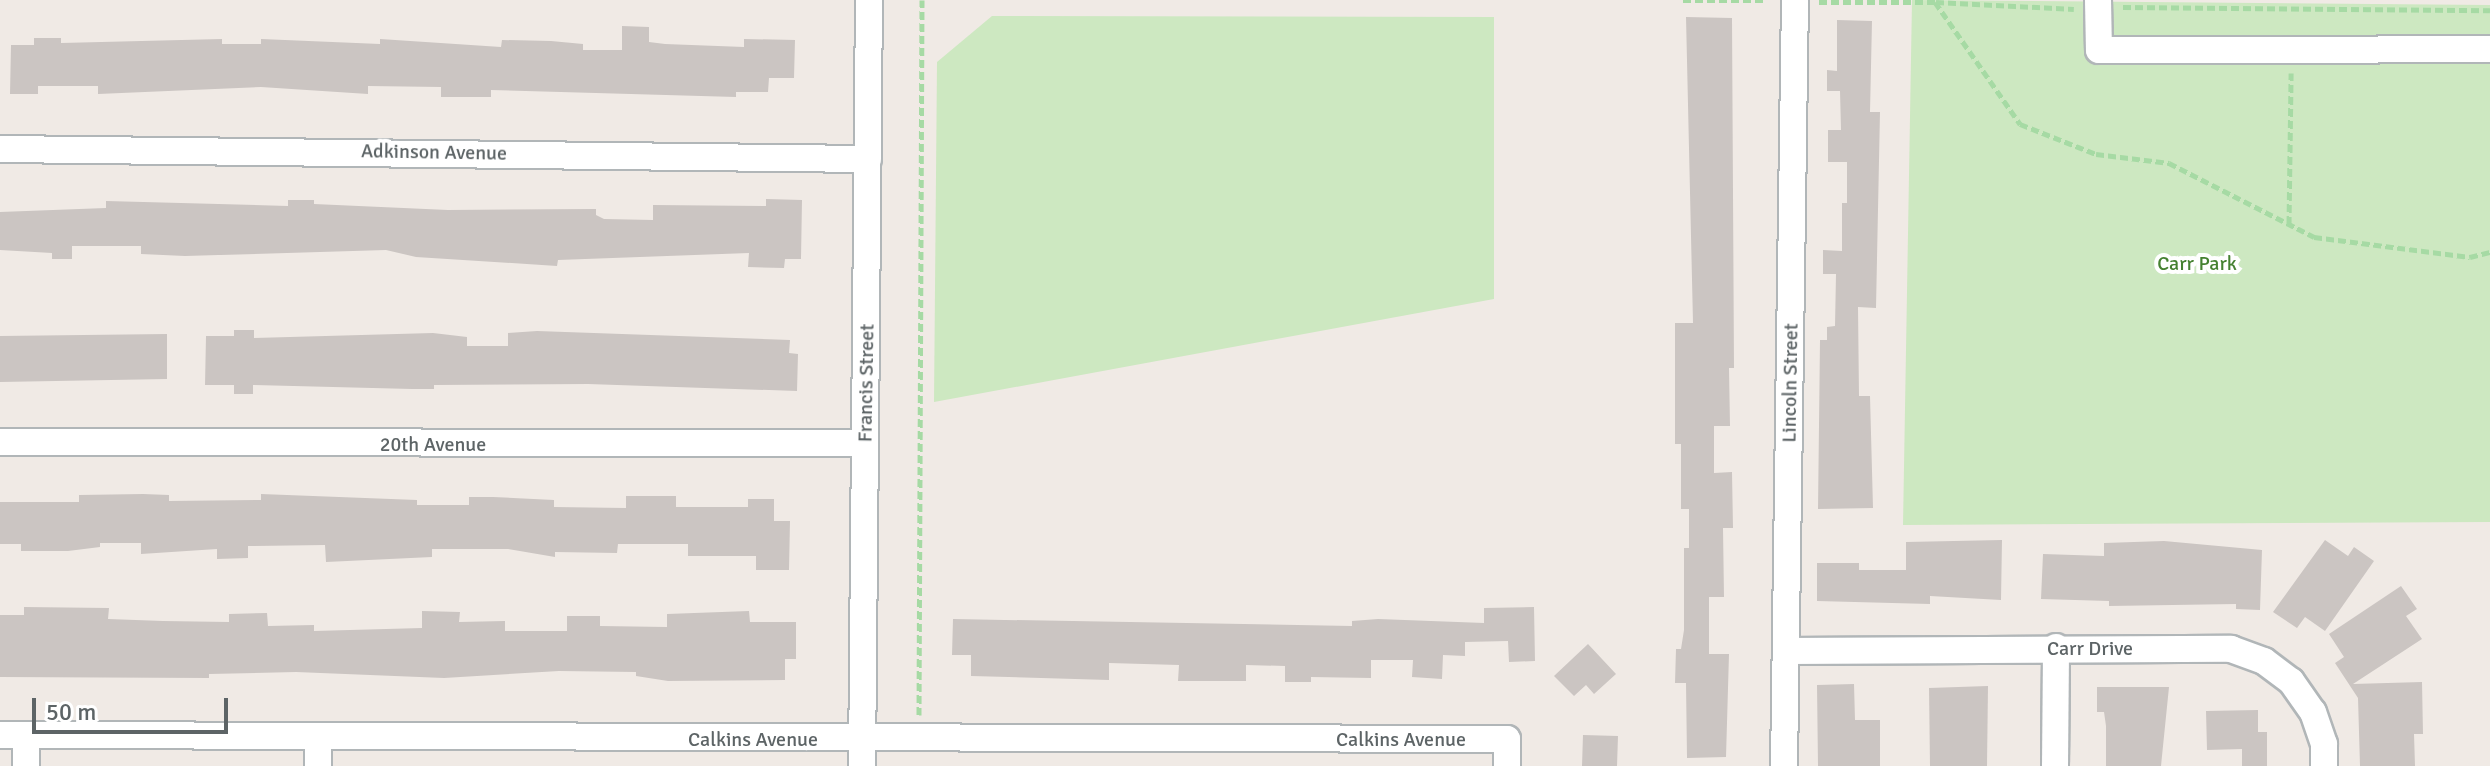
<!DOCTYPE html>
<style>
body{margin:0}
#map{position:relative;width:2490px;height:766px;overflow:hidden;background:#f0eae5;font-family:Signika,sans-serif}
div>[style]{position:absolute}
.green>*{inset:0;background:#cde8c1}
.building>*{inset:0;background:#cbc5c2}
.path>*{height:5px;margin-top:-2.5px;transform-origin:0;background:repeating-linear-gradient(90deg,#a6daa4 0 8px,transparent 0 12px)}
.roads{filter:drop-shadow(2px 0 #b1b6b8) drop-shadow(-2px 0 #b1b6b8) drop-shadow(0 2px #b1b6b8) drop-shadow(0 -2px #b1b6b8)}
.minor>*{height:26px;margin:-13px;padding:0 13px;transform-origin:13px;border-radius:13px;background:#fff}
span{translate:-50% -50%;white-space:nowrap;text-align:center;line-height:1.15;-webkit-text-stroke:8px #fff;paint-order:stroke}
.street-label{font-size:20px;color:#5d6466}
.park-label{font-size:20px;color:#458131}
.scale{position:absolute;left:32px;top:698px;width:196px;height:36px;box-sizing:border-box;border:4px solid #5d6466;border-top:0;padding-left:10px;font-size:24px;line-height:28px;white-space:nowrap;color:#5d6466;-webkit-text-stroke:6px #fff;paint-order:stroke}
</style>
<div id="map">
<div class="green">
<div style="clip-path:polygon(1912px 0,2490px 5px,2490px 522px,1903px 525px)"></div>
<div style="clip-path:polygon(992px 16px,1494px 17px,1494px 299px,934px 402px,937px 62px)"></div>
</div>
<div class="building">
<div style="clip-path:polygon(1686px 17px,1732px 18px,1734px 368px,1729px 368px,1730px 426px,1714px 426px,1714px 473px,1732px 472px,1733px 528px,1723px 528px,1724px 597px,1709px 597px,1709px 654px,1729px 654px,1726px 757px,1687px 758px,1686px 683px,1675px 683px,1676px 649px,1681px 649px,1684px 630px,1684px 548px,1689px 548px,1689px 509px,1681px 509px,1681px 444px,1675px 444px,1675px 323px,1693px 323px)"></div>
<div style="clip-path:polygon(1837px 20px,1872px 21px,1870px 112px,1880px 112px,1876px 308px,1858px 307px,1859px 396px,1870px 396px,1873px 508px,1818px 509px,1820px 340px,1827px 340px,1827px 327px,1835px 326px,1836px 274px,1823px 274px,1823px 250px,1842px 251px,1842px 203px,1847px 203px,1847px 162px,1828px 162px,1828px 130px,1841px 130px,1840px 91px,1827px 91px,1827px 70px,1837px 71px)"></div>
<div style="clip-path:polygon(622px 26px,649px 27px,649px 42px,665px 44px,744px 47px,744px 39px,795px 40px,794px 78px,769px 78px,768px 92px,736px 92px,736px 97px,491px 90px,491px 97px,441px 97px,441px 87px,368px 86px,368px 94px,261px 87px,98px 94px,98px 86px,38px 86px,38px 94px,10px 94px,11px 45px,34px 45px,34px 38px,61px 38px,61px 43px,222px 39px,222px 44px,261px 44px,261px 39px,380px 44px,380px 39px,501px 47px,502px 40px,551px 41px,583px 44px,583px 50px,622px 50px)"></div>
<div style="clip-path:polygon(766px 199px,802px 200px,801px 259px,785px 259px,784px 268px,748px 267px,749px 253px,558px 260px,557px 266px,416px 257px,386px 250px,185px 256px,141px 254px,141px 246px,72px 246px,72px 259px,52px 259px,52px 253px,0 250px,0 212px,106px 208px,106px 201px,288px 206px,288px 200px,314px 200px,314px 204px,448px 210px,596px 209px,596px 215px,604px 219px,653px 220px,653px 205px,766px 206px)"></div>
<div style="clip-path:polygon(234px 330px,254px 330px,254px 338px,433px 333px,467px 337px,467px 346px,508px 346px,508px 333px,537px 331px,790px 340px,789px 353px,798px 354px,797px 391px,588px 384px,434px 385px,434px 389px,412px 389px,253px 385px,253px 394px,234px 394px,234px 385px,205px 385px,206px 336px,234px 336px)"></div>
<div style="clip-path:polygon(167px 334px,167px 379px,0 382px,0 336px)"></div>
<div style="clip-path:polygon(261px 494px,417px 500px,417px 505px,469px 505px,469px 497px,493px 497px,554px 500px,554px 507px,626px 508px,626px 496px,676px 496px,676px 507px,748px 507px,748px 499px,774px 499px,774px 521px,790px 521px,789px 570px,756px 570px,756px 556px,688px 556px,688px 544px,618px 544px,617px 553px,555px 552px,555px 557px,508px 549px,432px 549px,432px 557px,326px 562px,325px 545px,248px 546px,248px 558px,217px 559px,217px 549px,141px 554px,141px 543px,100px 543px,100px 547px,68px 551px,21px 551px,21px 544px,0 544px,0 502px,79px 502px,79px 495px,143px 494px,169px 495px,169px 501px,261px 500px)"></div>
<div style="clip-path:polygon(2002px 540px,2001px 600px,1930px 596px,1930px 604px,1817px 601px,1817px 563px,1859px 563px,1859px 570px,1906px 570px,1906px 542px)"></div>
<div style="clip-path:polygon(2325px 540px,2348px 556px,2354px 547px,2374px 561px,2325px 631px,2305px 617px,2297px 628px,2273px 612px)"></div>
<div style="clip-path:polygon(2164px 541px,2262px 550px,2260px 610px,2236px 609px,2236px 604px,2109px 606px,2109px 601px,2041px 599px,2043px 554px,2104px 556px,2104px 543px)"></div>
<div style="clip-path:polygon(2401px 586px,2417px 609px,2406px 616px,2422px 639px,2353px 684px,2422px 682px,2423px 734px,2414px 734px,2415px 766px,2360px 766px,2358px 698px,2335px 663px,2344px 657px,2329px 634px)"></div>
<div style="clip-path:polygon(24px 607px,109px 608px,108px 619px,163px 621px,229px 622px,229px 614px,267px 613px,268px 626px,314px 625px,314px 631px,422px 628px,422px 611px,460px 612px,459px 622px,505px 621px,505px 631px,567px 631px,567px 616px,600px 616px,600px 626px,667px 627px,667px 614px,749px 611px,750px 622px,796px 622px,796px 659px,785px 659px,785px 680px,668px 681px,636px 676px,636px 672px,559px 671px,444px 678px,296px 672px,209px 674px,209px 678px,0 677px,0 615px,24px 615px)"></div>
<div style="clip-path:polygon(1534px 607px,1535px 661px,1509px 662px,1508px 641px,1465px 642px,1465px 656px,1443px 655px,1442px 679px,1412px 677px,1413px 660px,1371px 660px,1371px 678px,1311px 677px,1311px 682px,1285px 682px,1285px 666px,1246px 665px,1246px 681px,1178px 681px,1179px 665px,1109px 663px,1109px 680px,971px 676px,971px 655px,952px 655px,953px 619px,1352px 626px,1352px 621px,1378px 619px,1484px 623px,1484px 608px)"></div>
<div style="clip-path:polygon(1588px 644px,1616px 674px,1594px 694px,1586px 685px,1574px 696px,1554px 676px)"></div>
<div style="clip-path:polygon(1854px 684px,1855px 720px,1880px 720px,1880px 766px,1818px 766px,1817px 685px)"></div>
<div style="clip-path:polygon(1988px 686px,1987px 766px,1930px 766px,1929px 688px)"></div>
<div style="clip-path:polygon(2097px 687px,2169px 687px,2161px 766px,2106px 766px,2106px 726px,2104px 712px,2097px 712px)"></div>
<div style="clip-path:polygon(2258px 710px,2258px 732px,2267px 732px,2267px 766px,2242px 766px,2242px 749px,2207px 750px,2206px 711px)"></div>
<div style="clip-path:polygon(1583px 735px,1618px 736px,1617px 766px,1582px 766px)"></div>
</div>
<div class="path">
<div style="left:1683px;top:0;width:80px"></div>
<div style="left:1819px;top:2px;width:116px"></div>
<div style="left:1935px;top:2px;width:149px;rotate:55.1deg"></div>
<div style="left:2020px;top:124px;width:82px;rotate:21.5deg"></div>
<div style="left:2096px;top:154px;width:74px;rotate:7deg"></div>
<div style="left:2169px;top:163px;width:163px;rotate:27deg"></div>
<div style="left:2314px;top:237px;width:157px;rotate:7.3deg"></div>
<div style="left:2470px;top:257px;width:21px;rotate:-14deg"></div>
<div style="left:1936px;top:2px;width:138px;rotate:2.9deg"></div>
<div style="left:2123px;top:7px;width:367px;rotate:0.5deg"></div>
<div style="left:2289px;top:224px;width:151px;rotate:-89.2deg"></div>
<div style="left:919px;top:715px;width:715px;rotate:-89.76deg"></div>
</div>
<div class="roads">
<div class="minor">
<div style="left:2098px;top:0;width:50px;rotate:88.9deg"></div>
<div style="left:2099px;top:50px;width:391px;rotate:-0.1deg"></div>
<div style="left:0;top:149px;width:868px;rotate:0.66deg"></div>
<div style="left:0;top:442px;width:865px;rotate:0.07deg"></div>
<div style="left:1786px;top:651px;width:445px;rotate:-0.3deg"></div>
<div style="left:2231px;top:649px;width:35px;rotate:20deg"></div>
<div style="left:2264px;top:661px;width:34px;rotate:37deg"></div>
<div style="left:2291px;top:681px;width:38px;rotate:55deg"></div>
<div style="left:2313px;top:712px;width:34px;rotate:71deg"></div>
<div style="left:2324px;top:744px;width:22px;rotate:90deg"></div>
<div style="left:0;top:735px;width:1507px;rotate:0.15deg"></div>
<div style="left:1507px;top:739px;width:27px;rotate:90deg"></div>
<div style="left:318px;top:736px;width:30px;rotate:90deg"></div>
<div style="left:26px;top:766px;width:31px;rotate:-90deg"></div>
<div style="left:862px;top:766px;width:766px;rotate:-89.48deg"></div>
<div style="left:1784px;top:766px;width:766px;rotate:-89.18deg"></div>
<div style="left:2055px;top:766px;width:119px;rotate:-89.5deg"></div>
</div>
</div>
<div class="street-label">
<span style="left:434px;top:152px;rotate:1deg">Adkinson Avenue</span>
<span style="left:866px;top:383px;rotate:-89deg">Francis Street</span>
<span style="left:1790px;top:383px;rotate:-89deg">Lincoln Street</span>
<span style="left:433px;top:444px">20th Avenue</span>
<span style="left:2090px;top:648px">Carr Drive</span>
<span style="left:753px;top:739px">Calkins Avenue</span>
<span style="left:1401px;top:739px">Calkins Avenue</span>
</div>
<div class="park-label">
<span style="left:2197px;top:263px">Carr Park</span>
</div>
<div class="scale">50 m</div>
</div>
